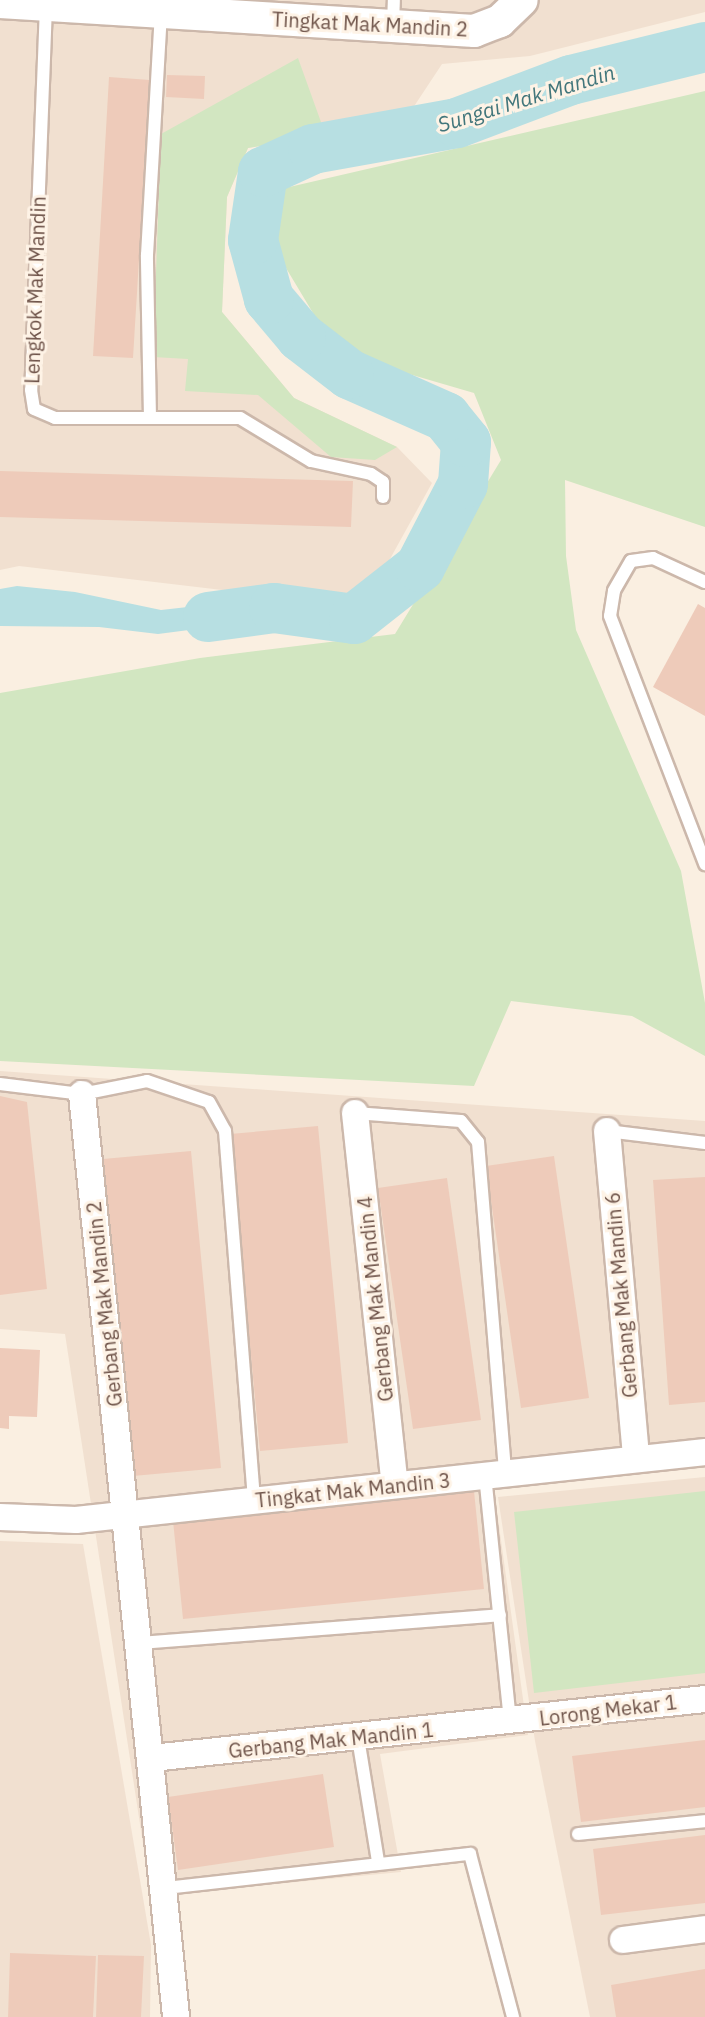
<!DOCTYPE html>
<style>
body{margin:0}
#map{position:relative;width:705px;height:2017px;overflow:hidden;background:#faefe1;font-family:"IBM Plex Sans",sans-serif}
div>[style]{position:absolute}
.residential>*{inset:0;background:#f1e0d0}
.green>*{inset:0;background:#d2e6c1}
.water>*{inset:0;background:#b7dfe2}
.river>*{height:50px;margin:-25px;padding:0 25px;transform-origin:25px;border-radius:25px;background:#b7dfe2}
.building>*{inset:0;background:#eecbba}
.roads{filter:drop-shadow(2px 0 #ccb8ab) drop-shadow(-2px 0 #ccb8ab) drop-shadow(0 2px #ccb8ab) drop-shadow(0 -2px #ccb8ab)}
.service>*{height:12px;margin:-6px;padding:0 6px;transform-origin:6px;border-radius:6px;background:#fff}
.minor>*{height:26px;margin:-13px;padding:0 13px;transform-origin:13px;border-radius:13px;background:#fff}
.tertiary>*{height:32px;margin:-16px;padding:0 16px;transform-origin:16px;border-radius:16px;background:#fff}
span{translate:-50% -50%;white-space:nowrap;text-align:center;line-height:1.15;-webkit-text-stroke:6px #fef3e6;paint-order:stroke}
.street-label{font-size:20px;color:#6f544a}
.water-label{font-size:21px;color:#42767b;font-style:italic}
</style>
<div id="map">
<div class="residential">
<div style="clip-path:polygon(0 0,705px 0,705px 12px,530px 56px,442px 64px,405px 120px,248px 148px,227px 197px,222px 312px,294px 398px,397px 447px,432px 483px,385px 568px,333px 603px,19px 566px,0 570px)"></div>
<div style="clip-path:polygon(0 1071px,705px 1121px,705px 1440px,490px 1461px,528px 1735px,380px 1754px,401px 1872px,151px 1896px,65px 1334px,0 1329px)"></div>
<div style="clip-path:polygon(705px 1477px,705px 2017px,590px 2017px,535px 1741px,498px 1497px)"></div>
<div style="clip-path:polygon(0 1541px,83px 1544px,151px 1945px,150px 2017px,0 2017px)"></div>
</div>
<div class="green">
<div style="clip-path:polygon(298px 58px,326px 136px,248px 148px,227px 197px,222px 312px,294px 398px,397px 447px,375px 460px,331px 457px,258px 395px,185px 391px,188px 359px,153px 357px,161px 134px)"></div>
<div style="clip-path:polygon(705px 91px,705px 527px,565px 480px,566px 556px,576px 630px,681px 871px,705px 1003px,705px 1056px,632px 1016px,511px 1001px,474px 1086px,0 1061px,0 693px,200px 658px,395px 634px,501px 460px,474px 393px,337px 353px,274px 248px,285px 188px)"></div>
<div style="clip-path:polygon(705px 1491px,705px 1673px,534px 1693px,514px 1512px)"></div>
</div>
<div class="water">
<div style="clip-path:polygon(17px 586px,75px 592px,161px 610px,241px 601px,274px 608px,243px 623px,158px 634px,99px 627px,0 626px,0 589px)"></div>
</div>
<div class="river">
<div style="left:208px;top:617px;width:67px;rotate:-7.8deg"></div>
<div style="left:274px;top:608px;width:81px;rotate:7.8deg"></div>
<div style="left:354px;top:619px;width:84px;rotate:-38.2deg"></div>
<div style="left:420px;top:567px;width:93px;rotate:-62.6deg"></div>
<div style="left:463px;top:484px;width:42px;rotate:-85.9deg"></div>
<div style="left:466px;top:442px;width:32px;rotate:-129deg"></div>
<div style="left:446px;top:417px;width:106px;rotate:-156.1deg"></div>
<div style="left:349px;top:374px;width:61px;rotate:-142.4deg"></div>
<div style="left:301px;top:337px;width:50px;rotate:-130.1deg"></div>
<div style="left:269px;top:299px;width:61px;rotate:-105.2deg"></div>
<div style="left:253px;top:240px;width:69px;rotate:-81.6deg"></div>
<div style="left:263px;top:172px;width:55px;rotate:-24.7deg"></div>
<div style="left:313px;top:149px;width:146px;rotate:-10.2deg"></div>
<div style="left:457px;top:123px;width:122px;rotate:-20.7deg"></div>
<div style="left:571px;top:80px;width:138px;rotate:-13.8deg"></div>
</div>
<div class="building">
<div style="clip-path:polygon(167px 75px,205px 76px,204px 99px,166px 97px)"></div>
<div style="clip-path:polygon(109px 77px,150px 80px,133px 358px,93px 356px)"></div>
<div style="clip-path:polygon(0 471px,353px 481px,351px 527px,0 517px)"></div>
<div style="clip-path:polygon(698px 604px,705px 608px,705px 716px,653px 687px)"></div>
<div style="clip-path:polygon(0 1096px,27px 1102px,47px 1289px,0 1295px)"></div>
<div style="clip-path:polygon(318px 1126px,348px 1443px,260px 1451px,230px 1134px)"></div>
<div style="clip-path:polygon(191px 1151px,221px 1468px,133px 1476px,103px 1159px)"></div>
<div style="clip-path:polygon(554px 1156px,589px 1398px,521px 1408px,486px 1166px)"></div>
<div style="clip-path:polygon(705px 1177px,705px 1402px,669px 1405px,653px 1180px)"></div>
<div style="clip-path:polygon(447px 1178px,481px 1420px,413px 1429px,378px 1188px)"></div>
<div style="clip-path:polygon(0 1348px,40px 1350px,37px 1417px,9px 1416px,9px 1429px,0 1428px)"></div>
<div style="clip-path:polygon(474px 1491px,484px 1589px,183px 1619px,173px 1521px)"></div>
<div style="clip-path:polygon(705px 1740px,705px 1807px,581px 1822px,572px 1756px)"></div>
<div style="clip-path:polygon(323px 1774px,334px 1847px,178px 1870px,168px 1797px)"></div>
<div style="clip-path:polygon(705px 1835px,705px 1903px,601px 1915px,593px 1849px)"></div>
<div style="clip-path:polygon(10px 1953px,96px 1956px,93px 2017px,8px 2017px)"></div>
<div style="clip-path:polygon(98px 1955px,144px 1956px,141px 2017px,96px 2017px)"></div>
<div style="clip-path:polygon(705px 1969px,705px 2017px,616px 2017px,611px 1985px)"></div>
</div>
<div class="roads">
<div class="service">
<div style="left:46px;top:6px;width:384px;rotate:92.2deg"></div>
<div style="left:31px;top:390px;width:19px;rotate:81deg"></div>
<div style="left:34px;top:409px;width:23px;rotate:23deg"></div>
<div style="left:55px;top:418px;width:185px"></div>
<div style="left:240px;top:418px;width:83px;rotate:31.2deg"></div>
<div style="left:311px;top:461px;width:61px;rotate:12.2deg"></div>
<div style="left:371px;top:474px;width:14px;rotate:34deg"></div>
<div style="left:383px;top:482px;width:15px;rotate:90deg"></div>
<div style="left:393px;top:25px;width:25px;rotate:-88deg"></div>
<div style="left:150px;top:418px;width:163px;rotate:-91.1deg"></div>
<div style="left:147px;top:255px;width:242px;rotate:-86.7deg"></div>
<div style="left:705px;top:582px;width:57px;rotate:-155.2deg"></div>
<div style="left:653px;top:558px;width:22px;rotate:172deg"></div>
<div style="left:631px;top:561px;width:34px;rotate:120deg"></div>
<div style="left:614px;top:591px;width:25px;rotate:99deg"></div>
<div style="left:610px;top:616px;width:266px;rotate:69deg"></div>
<div style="left:0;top:1084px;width:83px;rotate:7deg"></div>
<div style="left:82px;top:1094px;width:66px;rotate:-11.3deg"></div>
<div style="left:147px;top:1081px;width:65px;rotate:18.7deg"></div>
<div style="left:209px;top:1102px;width:33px;rotate:61deg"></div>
<div style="left:225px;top:1131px;width:370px;rotate:85.5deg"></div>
<div style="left:355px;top:1113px;width:106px;rotate:4.3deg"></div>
<div style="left:461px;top:1121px;width:27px;rotate:51deg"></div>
<div style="left:478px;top:1142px;width:332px;rotate:85.3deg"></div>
<div style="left:607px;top:1131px;width:99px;rotate:7deg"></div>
<div style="left:485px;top:1475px;width:247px;rotate:84.2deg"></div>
<div style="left:139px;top:1643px;width:362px;rotate:-4.4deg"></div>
<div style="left:358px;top:1738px;width:126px;rotate:80.8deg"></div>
<div style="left:578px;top:1834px;width:128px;rotate:-5.8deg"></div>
<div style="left:165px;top:1888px;width:307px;rotate:-6.4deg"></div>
<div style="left:470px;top:1854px;width:169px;rotate:75.2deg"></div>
</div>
<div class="minor">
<div style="left:82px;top:1094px;width:928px;rotate:84.18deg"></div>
<div style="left:355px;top:1113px;width:374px;rotate:83.9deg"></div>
<div style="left:607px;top:1131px;width:329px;rotate:84.9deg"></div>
<div style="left:0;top:1517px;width:76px;rotate:2.3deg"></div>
<div style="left:76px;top:1520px;width:633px;rotate:-6.17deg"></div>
<div style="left:152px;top:1758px;width:556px;rotate:-6.09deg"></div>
<div style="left:623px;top:1940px;width:83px;rotate:-7.6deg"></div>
</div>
<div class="tertiary">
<div style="left:0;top:2px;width:475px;rotate:3.5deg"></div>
<div style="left:474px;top:31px;width:28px;rotate:-21deg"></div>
<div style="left:500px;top:21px;width:30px;rotate:-44deg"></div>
</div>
</div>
<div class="street-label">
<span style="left:370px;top:24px;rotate:3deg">Tingkat Mak Mandin 2</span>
<span style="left:35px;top:290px;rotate:-88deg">Lengkok Mak Mandin</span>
<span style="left:621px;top:1295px;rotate:-95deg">Gerbang Mak Mandin 6</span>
<span style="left:375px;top:1299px;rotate:-96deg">Gerbang Mak Mandin 4</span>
<span style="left:104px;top:1304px;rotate:-96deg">Gerbang Mak Mandin 2</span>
<span style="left:353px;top:1490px;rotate:-6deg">Tingkat Mak Mandin 3</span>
<span style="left:608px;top:1710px;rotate:-7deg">Lorong Mekar 1</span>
<span style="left:331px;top:1740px;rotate:-6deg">Gerbang Mak Mandin 1</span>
</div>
<div class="water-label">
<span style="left:526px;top:98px;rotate:-17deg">Sungai Mak Mandin</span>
</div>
</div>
